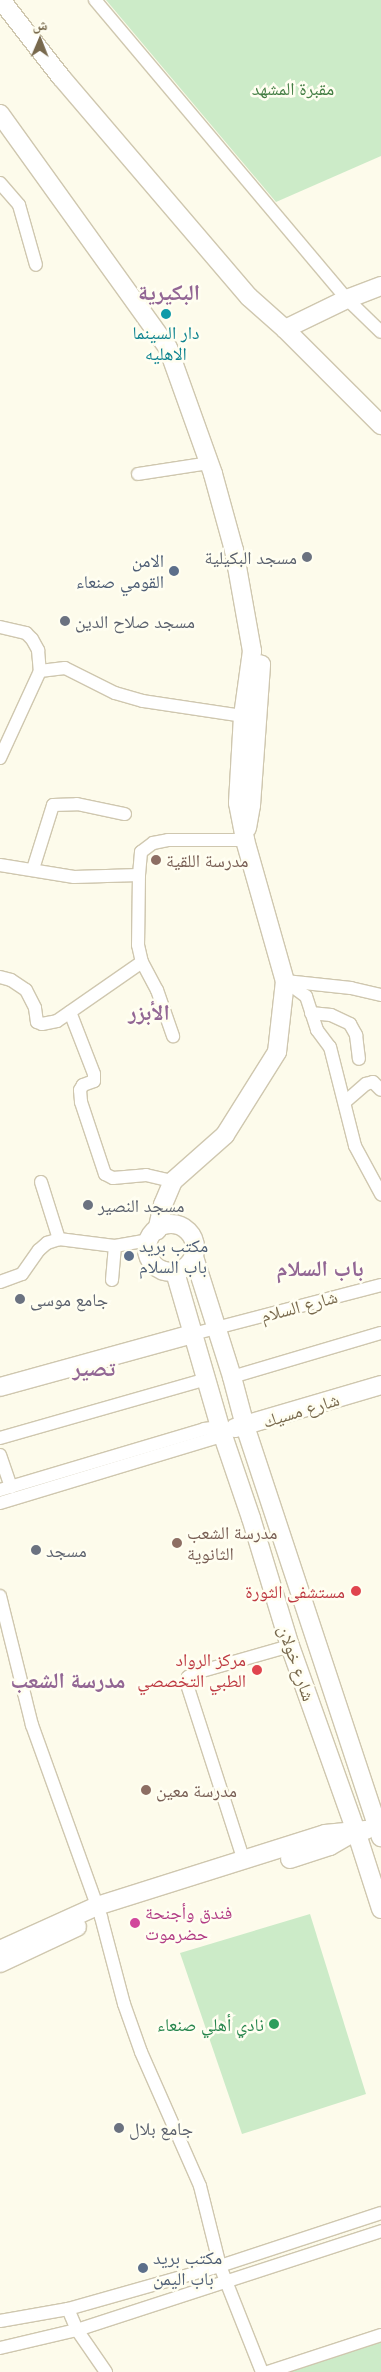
<!DOCTYPE html>
<meta charset="utf-8">
<style>
body{margin:0}
#map{position:relative;width:381px;height:2372px;overflow:hidden;background:#fdfbeb;font-family:"Open Sans","Noto Naskh Arabic",sans-serif}
div>[style]{position:absolute}
.green>*{inset:0;background:#ccebc8}
.roads{filter:drop-shadow(1px 0 #cfc7af) drop-shadow(-1px 0 #cfc7af) drop-shadow(0 1px #cfc7af) drop-shadow(0 -1px #cfc7af)}
.street>*{height:12px;margin:-6px;padding:0 6px;transform-origin:6px;border-radius:6px;background:#fff}
.secondary>*{height:18px;margin:-9px;padding:0 9px;transform-origin:9px;border-radius:9px;background:#fff}
.secondary>.ring{margin:-9px;padding:0;box-sizing:content-box;background:none;border:18px solid #fff;border-radius:50%}
.dots>*{width:14px;height:14px;translate:-50% -50%;box-sizing:border-box;border:2px solid #fffef1;border-radius:50%}
span{translate:-50% -50%;white-space:nowrap;text-align:center;line-height:1.15;-webkit-text-stroke:5px #fffef1;paint-order:stroke}
.park-label{font-size:18px;color:#447e44}
.culture-label{font-size:18px;color:#0d838f}
.worship-label{font-size:18px;color:#5b616d}
.right{translate:-100% -50%;text-align:right}
.left{translate:0 -50%;text-align:left}
.service-label{font-size:18px;color:#4e5e75}
.education-label{font-size:18px;color:#785e54}
.street-label{font-size:18px;color:#78694d}
.health-label{font-size:18px;color:#be3a42}
.hotel-label{font-size:18px;color:#b23c85}
.leisure-label{font-size:18px;color:#27864d}
.district-label{font-size:22px;color:#926694;font-weight:700}
.north{position:absolute;left:15px;top:15px;width:50px;height:50px;-webkit-text-stroke:4px #fffef1;paint-order:stroke;rotate:1deg;font-size:14px;font-weight:700;line-height:20px;text-align:center;color:#78694d}
.north::after{content:'';display:block;margin:auto;width:18px;height:22px;background:#78694d;clip-path:polygon(50% 0,100% 100%,50% 72%,0 100%)}
</style>
<div id="map">
<div class="green">
<div style="clip-path:polygon(106px 0,381px 0,381px 156px,276px 202px)"></div>
<div style="clip-path:polygon(310px 1914px,366px 2094px,242px 2134px,180px 1953px)"></div>
<div style="clip-path:polygon(381px 2338px,381px 2372px,279px 2372px)"></div>
</div>
<div class="roads">
<div class="street">
<div style="left:95px;top:0;width:391px;rotate:49.9deg"></div>
<div style="left:347px;top:299px;width:47px;rotate:44.1deg"></div>
<div style="left:0;top:183px;width:29px;rotate:49deg"></div>
<div style="left:19px;top:205px;width:62px;rotate:74.2deg"></div>
<div style="left:138px;top:474px;width:72px;rotate:-8.8deg"></div>
<div style="left:0;top:627px;width:27px;rotate:13deg"></div>
<div style="left:26px;top:633px;width:8px;rotate:45deg"></div>
<div style="left:32px;top:639px;width:13px;rotate:61deg"></div>
<div style="left:38px;top:650px;width:21px;rotate:85deg"></div>
<div style="left:0;top:758px;width:96px;rotate:-65.3deg"></div>
<div style="left:40px;top:671px;width:25px;rotate:-7deg"></div>
<div style="left:65px;top:668px;width:56px;rotate:26.6deg"></div>
<div style="left:115px;top:693px;width:29px;rotate:16deg"></div>
<div style="left:143px;top:701px;width:101px;rotate:8.5deg"></div>
<div style="left:0;top:865px;width:75px;rotate:9.2deg"></div>
<div style="left:74px;top:877px;width:65px;rotate:-1.8deg"></div>
<div style="left:139px;top:875px;width:23px;rotate:-85deg"></div>
<div style="left:141px;top:852px;width:15px;rotate:-37deg"></div>
<div style="left:153px;top:843px;width:15px;rotate:-11deg"></div>
<div style="left:168px;top:840px;width:77px"></div>
<div style="left:33px;top:869px;width:67px;rotate:-72.6deg"></div>
<div style="left:53px;top:805px;width:24px;rotate:-2deg"></div>
<div style="left:77px;top:804px;width:49px;rotate:11.8deg"></div>
<div style="left:139px;top:875px;width:70px;rotate:90.8deg"></div>
<div style="left:138px;top:945px;width:17px;rotate:77deg"></div>
<div style="left:142px;top:962px;width:32px;rotate:62deg"></div>
<div style="left:157px;top:990px;width:49px;rotate:70.8deg"></div>
<div style="left:0;top:977px;width:11px;rotate:15deg"></div>
<div style="left:11px;top:980px;width:18px;rotate:34deg"></div>
<div style="left:26px;top:990px;width:20px;rotate:63deg"></div>
<div style="left:35px;top:1008px;width:14px;rotate:82deg"></div>
<div style="left:37px;top:1022px;width:5px;rotate:22deg"></div>
<div style="left:42px;top:1024px;width:15px;rotate:-11deg"></div>
<div style="left:57px;top:1021px;width:103px;rotate:-34.8deg"></div>
<div style="left:381px;top:995px;width:31px;rotate:-167deg"></div>
<div style="left:351px;top:988px;width:66px;rotate:-173.9deg"></div>
<div style="left:285px;top:981px;width:26px;rotate:36deg"></div>
<div style="left:306px;top:996px;width:36px;rotate:72deg"></div>
<div style="left:317px;top:1030px;width:21px;rotate:53deg"></div>
<div style="left:330px;top:1047px;width:102px;rotate:75.8deg"></div>
<div style="left:355px;top:1146px;width:55px;rotate:61.6deg"></div>
<div style="left:70px;top:1012px;width:66px;rotate:68.8deg"></div>
<div style="left:94px;top:1074px;width:7px;rotate:90deg"></div>
<div style="left:94px;top:1081px;width:12px;rotate:160deg"></div>
<div style="left:83px;top:1085px;width:6px;rotate:121deg"></div>
<div style="left:80px;top:1090px;width:12px;rotate:85deg"></div>
<div style="left:81px;top:1102px;width:76px;rotate:71.6deg"></div>
<div style="left:105px;top:1174px;width:9px;rotate:27deg"></div>
<div style="left:113px;top:1178px;width:33px;rotate:-5deg"></div>
<div style="left:146px;top:1175px;width:28px;rotate:13deg"></div>
<div style="left:311px;top:1013px;width:20px;rotate:6deg"></div>
<div style="left:331px;top:1015px;width:21px;rotate:25deg"></div>
<div style="left:350px;top:1024px;width:13px;rotate:61deg"></div>
<div style="left:356px;top:1035px;width:24px;rotate:83deg"></div>
<div style="left:345px;top:1102px;width:28px;rotate:-41deg"></div>
<div style="left:366px;top:1084px;width:7px;rotate:-16deg"></div>
<div style="left:373px;top:1082px;width:11px;rotate:45deg"></div>
<div style="left:41px;top:1182px;width:60px;rotate:72.5deg"></div>
<div style="left:112px;top:1280px;width:34px;rotate:-85deg"></div>
<div style="left:0;top:1282px;width:23px;rotate:-20deg"></div>
<div style="left:22px;top:1274px;width:29px;rotate:-55deg"></div>
<div style="left:39px;top:1250px;width:11px;rotate:-41deg"></div>
<div style="left:47px;top:1243px;width:13px;rotate:-18deg"></div>
<div style="left:59px;top:1239px;width:56px;rotate:7.1deg"></div>
<div style="left:115px;top:1246px;width:35px;rotate:-10deg"></div>
<div style="left:193px;top:1334px;width:194px;rotate:-14.6deg"></div>
<div style="left:232px;top:1377px;width:155px;rotate:-16.5deg"></div>
<div style="left:0;top:1438px;width:215px;rotate:-15.9deg"></div>
<div style="left:0;top:1455px;width:34px;rotate:71deg"></div>
<div style="left:0;top:1490px;width:213px;rotate:-16.6deg"></div>
<div style="left:204px;top:1429px;width:16px;rotate:-7deg"></div>
<div style="left:0;top:1503px;width:228px;rotate:-16.8deg"></div>
<div style="left:218px;top:1437px;width:6px"></div>
<div style="left:0;top:1596px;width:133px;rotate:76.1deg"></div>
<div style="left:32px;top:1725px;width:204px;rotate:70.2deg"></div>
<div style="left:101px;top:1917px;width:90px;rotate:75.2deg"></div>
<div style="left:124px;top:2004px;width:51px;rotate:70.5deg"></div>
<div style="left:141px;top:2052px;width:146px;rotate:66.2deg"></div>
<div style="left:200px;top:2186px;width:82px;rotate:76deg"></div>
<div style="left:220px;top:2266px;width:114px;rotate:68.4deg"></div>
<div style="left:244px;top:1861px;width:186px;rotate:-107.9deg"></div>
<div style="left:187px;top:1684px;width:7px;rotate:-82deg"></div>
<div style="left:188px;top:1677px;width:8px;rotate:-30deg"></div>
<div style="left:195px;top:1673px;width:99px;rotate:-15.9deg"></div>
<div style="left:0;top:2321px;width:69px;rotate:-10deg"></div>
<div style="left:0;top:2348px;width:79px;rotate:-13.2deg"></div>
<div style="left:77px;top:2330px;width:320px;rotate:-18deg"></div>
<div style="left:106px;top:2372px;width:51px;rotate:-124.6deg"></div>
<div style="left:77px;top:2330px;width:23px;rotate:-113deg"></div>
<div style="left:68px;top:2309px;width:158px;rotate:-15.8deg"></div>
<div style="left:220px;top:2266px;width:169px;rotate:-18.2deg"></div>
<div style="left:268px;top:2372px;width:119px;rotate:-18.1deg"></div>
</div>
<div class="secondary">
<div style="left:1px;top:0;width:98px;rotate:52.1deg"></div>
<div style="left:61px;top:77px;width:289px;rotate:49.5deg"></div>
<div style="left:249px;top:297px;width:48px;rotate:41.6deg"></div>
<div style="left:285px;top:329px;width:136px;rotate:45deg"></div>
<div style="left:0;top:114px;width:288px;rotate:54.3deg"></div>
<div style="left:168px;top:348px;width:134px;rotate:70.3deg"></div>
<div style="left:213px;top:474px;width:79px;rotate:74.6deg"></div>
<div style="left:234px;top:550px;width:103px;rotate:79.9deg"></div>
<div style="left:252px;top:651px;width:66px;rotate:97.9deg"></div>
<div style="left:243px;top:716px;width:87px;rotate:93.3deg"></div>
<div style="left:238px;top:803px;width:38px;rotate:79deg"></div>
<div style="left:245px;top:840px;width:147px;rotate:74.2deg"></div>
<div style="left:285px;top:981px;width:71px;rotate:96.4deg"></div>
<div style="left:277px;top:1052px;width:98px;rotate:122.1deg"></div>
<div style="left:225px;top:1135px;width:69px;rotate:138.5deg"></div>
<div style="left:173px;top:1181px;width:26px;rotate:113deg"></div>
<div style="left:163px;top:1205px;width:26px;rotate:103deg"></div>
<div style="left:285px;top:329px;width:69px;rotate:-25.8deg"></div>
<div style="left:347px;top:299px;width:36px;rotate:-21deg"></div>
<div style="left:247px;top:828px;width:23px;rotate:-80deg"></div>
<div style="left:251px;top:805px;width:141px;rotate:-85.9deg"></div>
<div class="ring" style="left:147px;top:1224px;width:30px;height:30px"></div>
<div style="left:194px;top:1257px;width:126px;rotate:72.4deg"></div>
<div style="left:232px;top:1377px;width:51px;rotate:75.1deg"></div>
<div style="left:245px;top:1426px;width:433px;rotate:71.7deg"></div>
<div style="left:175px;top:1272px;width:161px;rotate:73.8deg"></div>
<div style="left:220px;top:1427px;width:96px;rotate:71.2deg"></div>
<div style="left:251px;top:1518px;width:134px;rotate:73.1deg"></div>
<div style="left:290px;top:1646px;width:196px;rotate:70.4deg"></div>
<div style="left:356px;top:1831px;width:82px;rotate:72.2deg"></div>
<div style="left:0;top:1387px;width:200px;rotate:-15.4deg"></div>
<div style="left:235px;top:1428px;width:152px;rotate:-16.4deg"></div>
<div style="left:290px;top:1859px;width:42px;rotate:-18deg"></div>
<div style="left:330px;top:1846px;width:22px;rotate:-30deg"></div>
<div style="left:0;top:1950px;width:107px;rotate:-24.4deg"></div>
<div style="left:97px;top:1906px;width:239px;rotate:-17.5deg"></div>
<div style="left:325px;top:1834px;width:41px;rotate:-5.6deg"></div>
<div style="left:0;top:1963px;width:85px;rotate:-25.1deg"></div>
</div>
</div>
<div class="dots">
<div style="left:166px;top:314px;background:#0f9aa8"></div>
<div style="left:307px;top:557px;background:#6b7280"></div>
<div style="left:174px;top:571px;background:#5c6f8a"></div>
<div style="left:65px;top:621px;background:#6b7280"></div>
<div style="left:156px;top:860px;background:#8d6e63"></div>
<div style="left:88px;top:1205px;background:#6b7280"></div>
<div style="left:129px;top:1256px;background:#5c6f8a"></div>
<div style="left:20px;top:1299px;background:#6b7280"></div>
<div style="left:177px;top:1543px;background:#8d6e63"></div>
<div style="left:36px;top:1550px;background:#6b7280"></div>
<div style="left:356px;top:1591px;background:#e0444e"></div>
<div style="left:257px;top:1670px;background:#e0444e"></div>
<div style="left:146px;top:1790px;background:#8d6e63"></div>
<div style="left:135px;top:1923px;background:#d1479c"></div>
<div style="left:274px;top:2024px;background:#2e9e5b"></div>
<div style="left:119px;top:2128px;background:#6b7280"></div>
<div style="left:143px;top:2268px;background:#5c6f8a"></div>
</div>
<div class="park-label">
<span style="left:293px;top:88px">مقبرة المشهد</span>
</div>
<div class="culture-label">
<span style="left:166px;top:343px">دار السينما<br>الاهليه</span>
</div>
<div class="worship-label">
<span class="right" style="left:297px;top:557px">مسجد البكيلية</span>
<span class="left" style="left:75px;top:621px">مسجد صلاح الدين</span>
<span class="left" style="left:98px;top:1205px">مسجد النصير</span>
<span class="left" style="left:30px;top:1299px">جامع موسى</span>
<span class="left" style="left:46px;top:1550px">مسجد</span>
<span class="left" style="left:129px;top:2128px">جامع بلال</span>
</div>
<div class="service-label">
<span class="right" style="left:164px;top:571px">الامن<br>القومي صنعاء</span>
<span class="left" style="left:139px;top:1256px">مكتب بريد<br>باب السلام</span>
<span class="left" style="left:153px;top:2268px">مكتب بريد<br>باب اليمن</span>
</div>
<div class="education-label">
<span class="left" style="left:166px;top:860px">مدرسة اللقية</span>
<span class="left" style="left:187px;top:1543px">مدرسة الشعب<br>الثانوية</span>
<span class="left" style="left:156px;top:1790px">مدرسة معين</span>
</div>
<div class="street-label">
<span style="left:299px;top:1306px;rotate:-15deg">شارع السلام</span>
<span style="left:301px;top:1410px;rotate:-17deg">شارع مسيك</span>
<span style="left:297px;top:1663px;rotate:71deg">شارع خولان</span>
</div>
<div class="health-label">
<span class="right" style="left:345px;top:1591px">مستشفى الثورة</span>
<span class="right" style="left:246px;top:1670px">مركز الرواد<br>الطبي التخصصي</span>
</div>
<div class="hotel-label">
<span class="left" style="left:145px;top:1923px">فندق وأجنحة<br>حضرموت</span>
</div>
<div class="leisure-label">
<span class="right" style="left:264px;top:2024px">نادي أهلي صنعاء</span>
</div>
<div class="district-label">
<span style="left:169px;top:292px">البكيرية</span>
<span style="left:149px;top:1012px">الأبزر</span>
<span style="left:320px;top:1268px">باب السلام</span>
<span style="left:94px;top:1368px">تصير</span>
<span style="left:68px;top:1680px">مدرسة الشعب</span>
</div>
<div class="north">ش</div>
</div>
